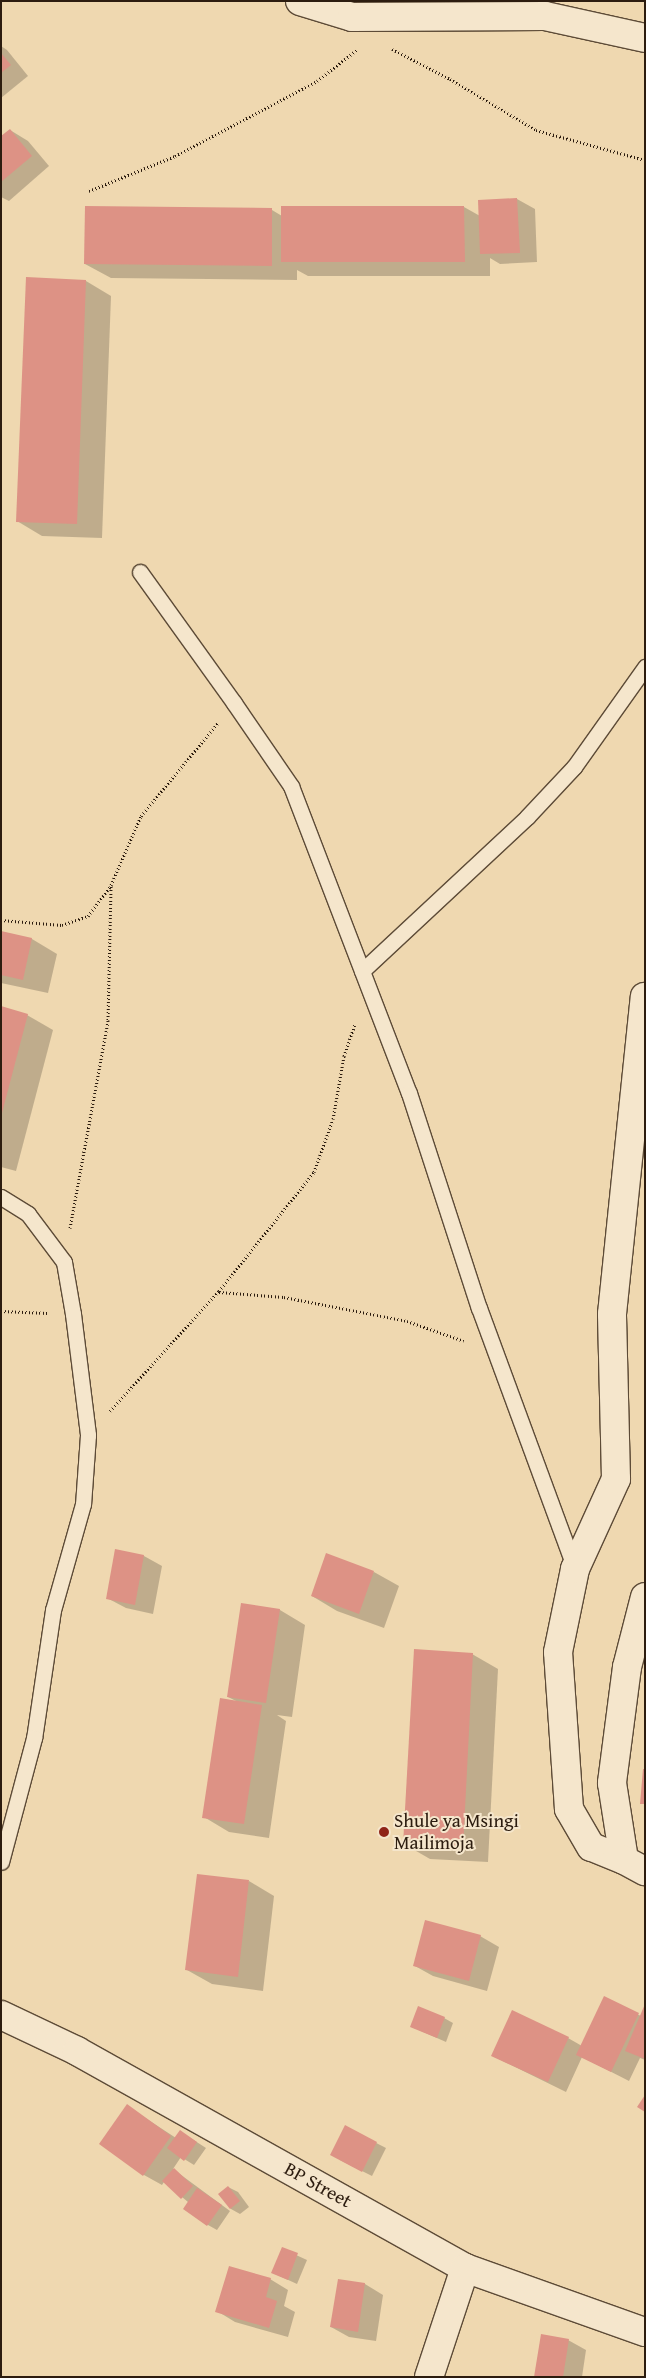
<!DOCTYPE html>
<style>
body{margin:0}
#map{position:relative;width:646px;height:2378px;overflow:hidden;background:#efd8b0;font-family:"Gentium Book Plus",serif}
div>[style]{position:absolute}
.shadow>*{inset:0;background:#0003}
.building>*{inset:0;background:#dd9285}
.path>*{height:3px;margin-top:-1.5px;transform-origin:0;background:repeating-linear-gradient(90deg,#2c1c0f 0 1px,transparent 0 3.5px)}
.roads{filter:drop-shadow(1px 0 #5d4b37) drop-shadow(-1px 0 #5d4b37) drop-shadow(0 1px #5d4b37) drop-shadow(0 -1px #5d4b37)}
.service>*{height:15px;margin:-7.5px;padding:0 7.5px;transform-origin:7.5px;border-radius:7.5px;background:#f5e6cc}
.minor>*{height:28px;margin:-14px;padding:0 14px;transform-origin:14px;border-radius:14px;background:#f5e6cc}
.dots>*{width:14px;height:14px;translate:-50% -50%;box-sizing:border-box;border:2px solid #f5e6cc;border-radius:50%}
span{translate:-50% -50%;white-space:nowrap;text-align:center;line-height:1.15;-webkit-text-stroke:4px #f5e6cc;paint-order:stroke}
.poi-label{font-size:19px;color:#2c1c0f}
.left{translate:0 -50%;text-align:left}
.street-label{font-size:19px;color:#2c1c0f}
.frame{position:absolute;inset:0;border:2px solid #2c1c0f;pointer-events:none}
</style>
<div id="map">
<div class="shadow">
<div style="clip-path:polygon(1px 46px,7px 50px,28px 76px,1px 98px)"></div>
<div style="clip-path:polygon(10px 130px,28px 141px,49px 166px,9px 201px,1px 197px,1px 138px)"></div>
<div style="clip-path:polygon(517px 199px,535px 209px,537px 262px,500px 264px,490px 258px,490px 276px,308px 276px,297px 270px,297px 280px,111px 278px,85px 264px,86px 208px,272px 210px,282px 216px,282px 207px,464px 207px,480px 216px,479px 201px)"></div>
<div style="clip-path:polygon(27px 278px,86px 281px,111px 296px,102px 538px,42px 536px,17px 521px)"></div>
<div style="clip-path:polygon(1px 932px,32px 939px,57px 954px,48px 993px,1px 983px)"></div>
<div style="clip-path:polygon(1px 1008px,27px 1015px,53px 1030px,16px 1171px,1px 1167px)"></div>
<div style="clip-path:polygon(116px 1550px,144px 1556px,162px 1566px,153px 1614px,126px 1608px,107px 1598px)"></div>
<div style="clip-path:polygon(374px 1572px,399px 1586px,384px 1628px,337px 1611px,312px 1596px)"></div>
<div style="clip-path:polygon(242px 1605px,280px 1610px,305px 1625px,292px 1717px,277px 1715px,286px 1721px,269px 1838px,229px 1832px,204px 1817px,238px 1702px,228px 1697px)"></div>
<div style="clip-path:polygon(472px 1654px,498px 1669px,488px 1862px,430px 1859px,404px 1844px)"></div>
<div style="clip-path:polygon(249px 1881px,274px 1896px,263px 1991px,212px 1984px,187px 1970px)"></div>
<div style="clip-path:polygon(480px 1936px,499px 1947px,487px 1991px,433px 1976px,415px 1966px)"></div>
<div style="clip-path:polygon(604px 1998px,641px 2016px,645px 2007px,645px 2060px,640px 2058px,629px 2081px,582px 2057px,566px 2092px,493px 2056px,568px 2038px,582px 2046px)"></div>
<div style="clip-path:polygon(444px 2018px,453px 2023px,446px 2042px,412px 2027px)"></div>
<div style="clip-path:polygon(127px 2106px,176px 2138px,189px 2137px,206px 2148px,194px 2165px,181px 2157px,173px 2169px,230px 2211px,217px 2230px,208px 2225px,188px 2202px,164px 2182px,162px 2185px,144px 2175px,101px 2144px)"></div>
<div style="clip-path:polygon(345px 2127px,386px 2148px,372px 2176px,340px 2160px)"></div>
<div style="clip-path:polygon(228px 2187px,238px 2192px,249px 2207px,240px 2214px,231px 2209px,220px 2194px)"></div>
<div style="clip-path:polygon(283px 2249px,307px 2260px,297px 2284px,273px 2273px)"></div>
<div style="clip-path:polygon(270px 2279px,288px 2290px,284px 2306px,295px 2312px,288px 2337px,235px 2322px,217px 2311px)"></div>
<div style="clip-path:polygon(339px 2280px,365px 2284px,383px 2295px,376px 2341px,349px 2337px,331px 2327px)"></div>
<div style="clip-path:polygon(568px 2340px,586px 2350px,582px 2377px,535px 2377px)"></div>
</div>
<div class="building">
<div style="clip-path:polygon(1px 53px,11px 65px,1px 73px)"></div>
<div style="clip-path:polygon(10px 129px,32px 156px,1px 182px,1px 136px)"></div>
<div style="clip-path:polygon(517px 198px,520px 253px,480px 254px,478px 200px)"></div>
<div style="clip-path:polygon(85px 206px,272px 208px,272px 266px,84px 264px)"></div>
<div style="clip-path:polygon(281px 206px,464px 206px,465px 262px,281px 262px)"></div>
<div style="clip-path:polygon(26px 277px,86px 280px,77px 524px,16px 522px)"></div>
<div style="clip-path:polygon(1px 931px,32px 938px,23px 980px,1px 975px)"></div>
<div style="clip-path:polygon(1px 1006px,28px 1014px,2px 1113px,1px 1113px)"></div>
<div style="clip-path:polygon(115px 1549px,144px 1555px,135px 1605px,106px 1599px)"></div>
<div style="clip-path:polygon(326px 1553px,374px 1571px,359px 1614px,311px 1596px)"></div>
<div style="clip-path:polygon(241px 1603px,280px 1609px,266px 1703px,227px 1697px)"></div>
<div style="clip-path:polygon(414px 1649px,473px 1653px,463px 1848px,403px 1845px)"></div>
<div style="clip-path:polygon(220px 1698px,262px 1705px,244px 1824px,202px 1818px)"></div>
<div style="clip-path:polygon(643px 1769px,645px 1769px,645px 1804px,640px 1804px)"></div>
<div style="clip-path:polygon(197px 1874px,249px 1880px,238px 1977px,185px 1970px)"></div>
<div style="clip-path:polygon(425px 1920px,481px 1935px,469px 1981px,413px 1966px)"></div>
<div style="clip-path:polygon(604px 1996px,639px 2013px,611px 2072px,576px 2055px)"></div>
<div style="clip-path:polygon(645px 2004px,645px 2059px,625px 2051px)"></div>
<div style="clip-path:polygon(418px 2006px,445px 2017px,437px 2038px,410px 2027px)"></div>
<div style="clip-path:polygon(512px 2010px,569px 2037px,548px 2082px,491px 2056px)"></div>
<div style="clip-path:polygon(645px 2095px,645px 2112px,637px 2107px)"></div>
<div style="clip-path:polygon(127px 2104px,171px 2136px,143px 2176px,99px 2144px)"></div>
<div style="clip-path:polygon(345px 2125px,377px 2142px,362px 2172px,330px 2155px)"></div>
<div style="clip-path:polygon(180px 2130px,197px 2142px,184px 2161px,167px 2148px)"></div>
<div style="clip-path:polygon(174px 2168px,193px 2186px,181px 2199px,162px 2181px)"></div>
<div style="clip-path:polygon(228px 2186px,240px 2201px,230px 2209px,218px 2194px)"></div>
<div style="clip-path:polygon(197px 2188px,222px 2205px,207px 2226px,183px 2209px)"></div>
<div style="clip-path:polygon(282px 2247px,298px 2253px,288px 2280px,271px 2273px)"></div>
<div style="clip-path:polygon(229px 2266px,271px 2278px,266px 2297px,277px 2301px,269px 2328px,215px 2312px)"></div>
<div style="clip-path:polygon(338px 2279px,365px 2283px,358px 2332px,330px 2327px)"></div>
<div style="clip-path:polygon(541px 2334px,569px 2339px,563px 2377px,534px 2377px)"></div>
</div>
<div class="path">
<div style="left:392px;top:49px;width:65px;rotate:27.3deg"></div>
<div style="left:450px;top:79px;width:100px;rotate:30.7deg"></div>
<div style="left:536px;top:130px;width:113px;rotate:15.4deg"></div>
<div style="left:89px;top:191px;width:93px;rotate:-22.1deg"></div>
<div style="left:175px;top:156px;width:161px;rotate:-27.8deg"></div>
<div style="left:317px;top:81px;width:52px;rotate:-38deg"></div>
<div style="left:1px;top:920px;width:61px;rotate:4.7deg"></div>
<div style="left:62px;top:925px;width:28px;rotate:-19deg"></div>
<div style="left:88px;top:916px;width:39px;rotate:-53deg"></div>
<div style="left:111px;top:885px;width:75px;rotate:-66.5deg"></div>
<div style="left:141px;top:816px;width:121px;rotate:-50.4deg"></div>
<div style="left:70px;top:1228px;width:211px;rotate:-79.6deg"></div>
<div style="left:108px;top:1020px;width:135px;rotate:-88.7deg"></div>
<div style="left:219px;top:1292px;width:65px;rotate:4.4deg"></div>
<div style="left:284px;top:1297px;width:125px;rotate:11deg"></div>
<div style="left:407px;top:1321px;width:60px;rotate:19.3deg"></div>
<div style="left:1px;top:1311px;width:47px;rotate:2.4deg"></div>
<div style="left:110px;top:1411px;width:162px;rotate:-47.8deg"></div>
<div style="left:219px;top:1291px;width:152px;rotate:-51.4deg"></div>
<div style="left:314px;top:1172px;width:56px;rotate:-70.3deg"></div>
<div style="left:333px;top:1119px;width:64px;rotate:-80.1deg"></div>
<div style="left:344px;top:1056px;width:34px;rotate:-71deg"></div>
</div>
<div class="roads">
<div class="service">
<div style="left:140px;top:572px;width:161px;rotate:54.3deg"></div>
<div style="left:234px;top:703px;width:101px;rotate:55.5deg"></div>
<div style="left:291px;top:786px;width:329px;rotate:69deg"></div>
<div style="left:409px;top:1093px;width:226px;rotate:72deg"></div>
<div style="left:479px;top:1308px;width:278px;rotate:69.8deg"></div>
<div style="left:362px;top:971px;width:226px;rotate:-43deg"></div>
<div style="left:527px;top:817px;width:69px;rotate:-46.8deg"></div>
<div style="left:574px;top:767px;width:123px;rotate:-54.6deg"></div>
<div style="left:1px;top:1197px;width:32px;rotate:32deg"></div>
<div style="left:28px;top:1214px;width:60px;rotate:53.1deg"></div>
<div style="left:64px;top:1262px;width:53px;rotate:80.2deg"></div>
<div style="left:73px;top:1314px;width:122px;rotate:82.9deg"></div>
<div style="left:88px;top:1435px;width:69px;rotate:94.1deg"></div>
<div style="left:83px;top:1504px;width:110px;rotate:105.8deg"></div>
<div style="left:53px;top:1610px;width:129px;rotate:98.4deg"></div>
<div style="left:34px;top:1738px;width:128px;rotate:104.9deg"></div>
</div>
<div class="minor">
<div style="left:300px;top:1px;width:54px;rotate:17.1deg"></div>
<div style="left:352px;top:17px;width:193px;rotate:-0.3deg"></div>
<div style="left:545px;top:16px;width:102px;rotate:12.4deg"></div>
<div style="left:645px;top:1597px;width:72px;rotate:104.4deg"></div>
<div style="left:627px;top:1667px;width:117px;rotate:97.4deg"></div>
<div style="left:612px;top:1783px;width:78px;rotate:81.1deg"></div>
<div style="left:624px;top:1860px;width:24px;rotate:28deg"></div>
<div style="left:624px;top:1860px;width:35px;rotate:-158deg"></div>
<div style="left:591px;top:1847px;width:44px;rotate:-120.1deg"></div>
<div style="left:569px;top:1809px;width:157px;rotate:-94deg"></div>
<div style="left:558px;top:1652px;width:85px;rotate:-78.4deg"></div>
<div style="left:575px;top:1569px;width:99px;rotate:-65.5deg"></div>
<div style="left:616px;top:1479px;width:165px;rotate:-91.4deg"></div>
<div style="left:612px;top:1314px;width:319px;rotate:-84.1deg"></div>
<div style="left:1px;top:2015px;width:84px;rotate:25.3deg"></div>
<div style="left:77px;top:2051px;width:445px;rotate:29.2deg"></div>
<div style="left:465px;top:2268px;width:191px;rotate:19.6deg"></div>
<div style="left:429px;top:2377px;width:115px;rotate:-71.7deg"></div>
</div>
</div>
<div class="dots">
<div style="left:384px;top:1832px;background:#8f2418"></div>
</div>
<div class="poi-label">
<span class="left" style="left:394px;top:1832px">Shule ya Msingi<br>Mailimoja</span>
</div>
<div class="street-label">
<span style="left:318px;top:2185px;rotate:29deg">BP Street</span>
</div>
<div class="frame"></div>
</div>
